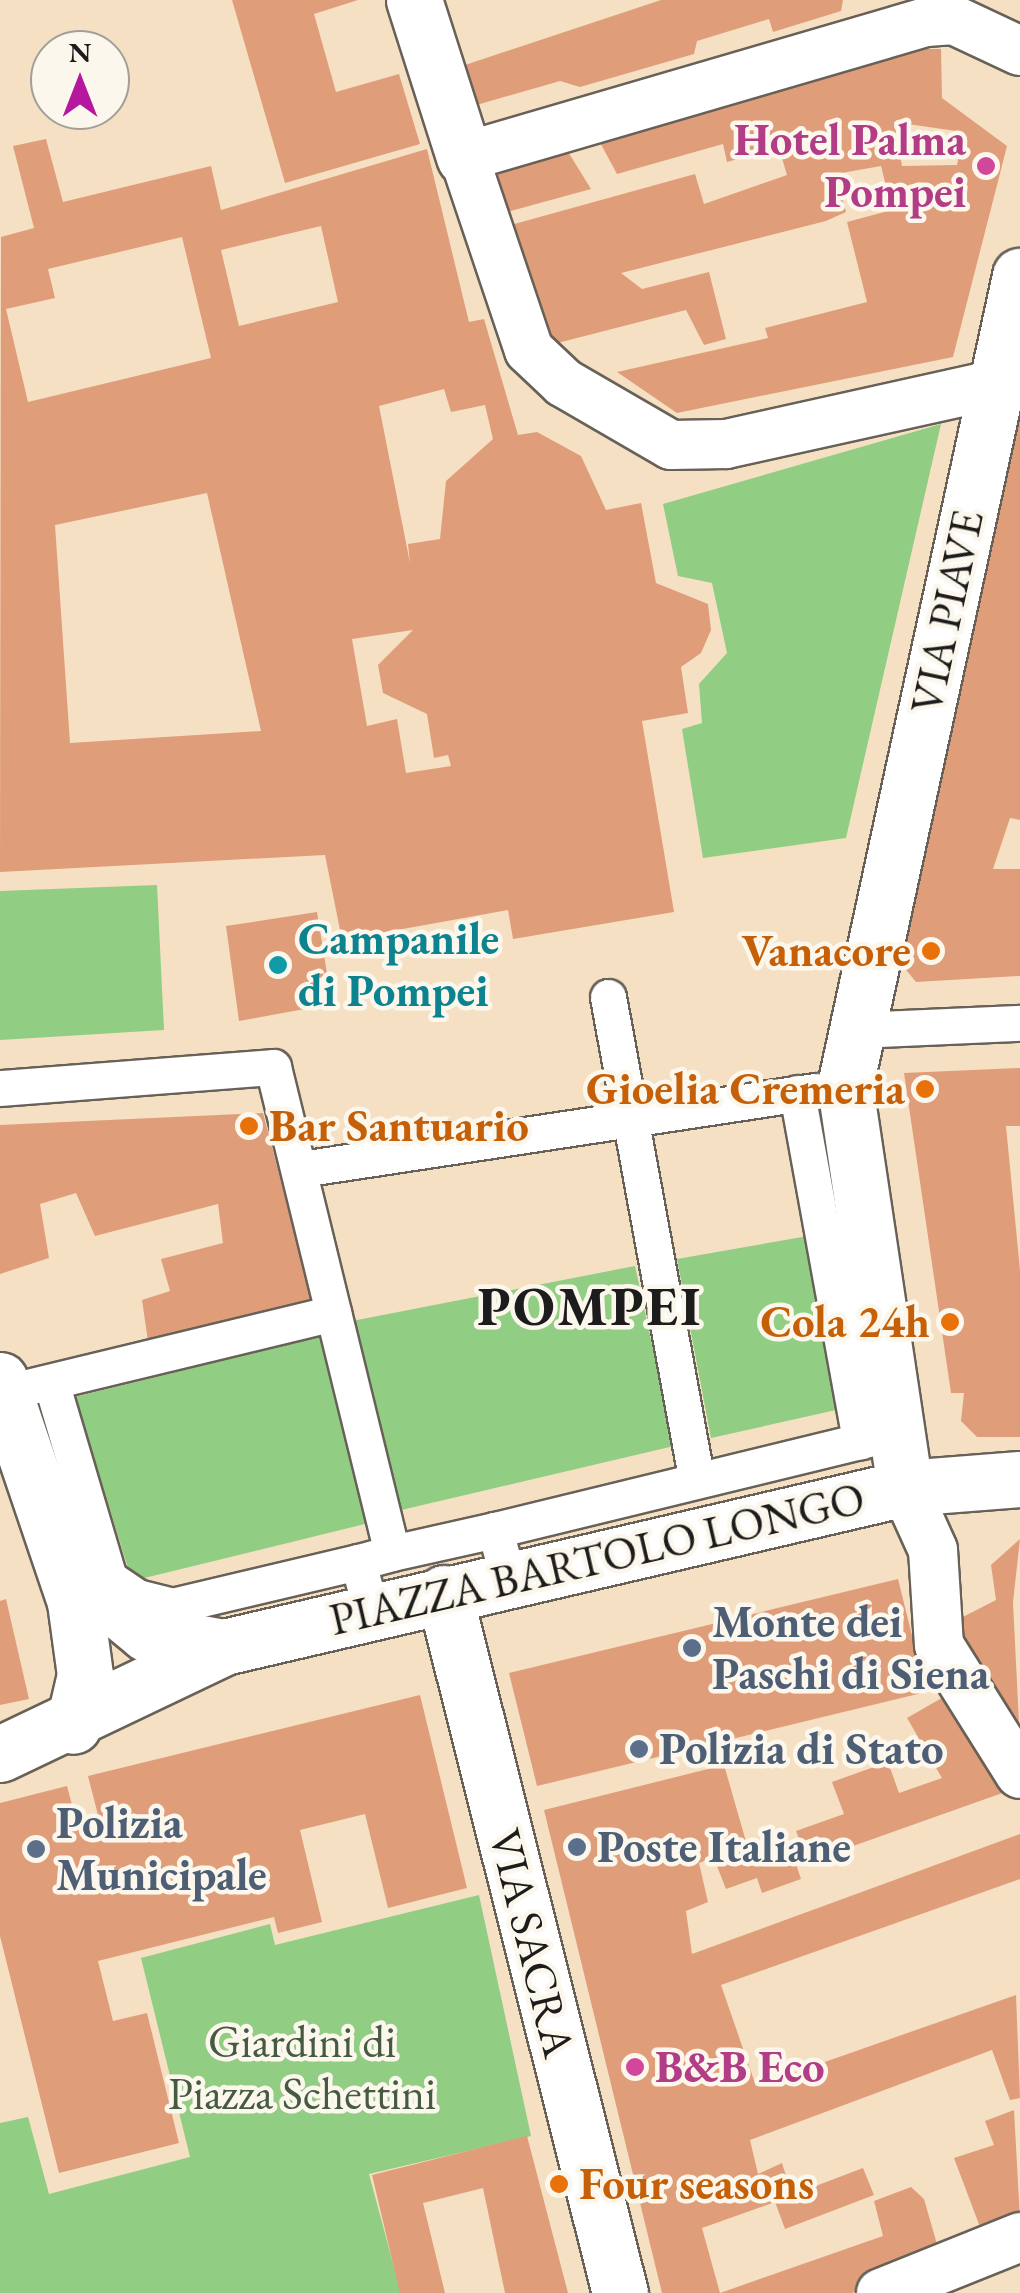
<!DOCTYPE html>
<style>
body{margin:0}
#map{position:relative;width:1020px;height:2293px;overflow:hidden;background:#f5e0c4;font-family:"EB Garamond",serif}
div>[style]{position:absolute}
.green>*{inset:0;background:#91cd82}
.building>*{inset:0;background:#e09d7a}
.roads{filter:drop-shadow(2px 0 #686157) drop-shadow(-2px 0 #686157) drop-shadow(0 2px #686157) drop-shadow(0 -2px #686157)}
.pedestrian>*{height:35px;margin:-17.5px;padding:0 17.5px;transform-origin:17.5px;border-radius:17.5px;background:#fff}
.minor>*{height:48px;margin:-24px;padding:0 24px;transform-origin:24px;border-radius:24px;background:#fff}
.tertiary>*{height:55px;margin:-27.5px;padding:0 27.5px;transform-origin:27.5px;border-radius:27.5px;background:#fff}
.dots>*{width:28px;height:28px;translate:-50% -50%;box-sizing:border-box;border:5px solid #fbf7ec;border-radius:50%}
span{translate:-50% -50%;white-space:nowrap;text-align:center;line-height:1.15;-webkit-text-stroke:9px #fbf7ec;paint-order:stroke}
.hotel-label{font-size:45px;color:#b23c85;font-weight:700}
.right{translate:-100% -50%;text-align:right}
.left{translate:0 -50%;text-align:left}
.street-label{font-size:45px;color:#1c1c1c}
.culture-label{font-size:45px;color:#0d838f;font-weight:700}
.food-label{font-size:45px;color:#c56008;font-weight:700}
.service-label{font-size:45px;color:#4e5e75;font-weight:700}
.park-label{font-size:45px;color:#455a40}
.district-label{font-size:55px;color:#1c1c1c;font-weight:700;letter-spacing:2.5px}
.north{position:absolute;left:30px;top:30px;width:100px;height:100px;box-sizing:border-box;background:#fbf7ec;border:2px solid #a29f99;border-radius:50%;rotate:0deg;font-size:28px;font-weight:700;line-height:40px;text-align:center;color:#1c1c1c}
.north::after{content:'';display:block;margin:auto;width:35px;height:45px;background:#b5179e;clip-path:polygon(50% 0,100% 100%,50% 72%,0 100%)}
</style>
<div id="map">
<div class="green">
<div style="clip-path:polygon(941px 424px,846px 838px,703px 858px,682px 729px,702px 723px,699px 684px,727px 653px,712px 583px,678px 576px,663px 504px)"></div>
<div style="clip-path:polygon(157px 885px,164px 1030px,0 1040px,0 891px)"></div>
<div style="clip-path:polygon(808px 1236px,836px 1410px,711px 1438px,677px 1259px)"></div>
<div style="clip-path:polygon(635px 1266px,674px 1446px,397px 1511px,352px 1321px)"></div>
<div style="clip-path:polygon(322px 1336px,369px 1523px,132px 1581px,75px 1397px)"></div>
<div style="clip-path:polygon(479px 1895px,531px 2136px,369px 2174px,401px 2293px,0 2293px,0 2123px,28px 2117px,49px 2194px,190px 2157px,141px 1958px,270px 1924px,275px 1945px)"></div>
</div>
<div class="building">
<div style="clip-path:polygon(232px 0,358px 0,314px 14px,336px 92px,399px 74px,420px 144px,285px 183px)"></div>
<div style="clip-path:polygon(661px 0,843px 0,841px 11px,773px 32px,769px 19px,697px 41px,694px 54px,580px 87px,560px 81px,473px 106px,459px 67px)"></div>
<div style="clip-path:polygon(evenodd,917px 49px,941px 49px,942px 98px,1007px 146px,953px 357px,677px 413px,617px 372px,768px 338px,765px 328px,867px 302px,847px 222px,892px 210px,881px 166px,836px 174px,846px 212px,826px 221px,621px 273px,642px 289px,709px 272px,726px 339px,704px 345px,686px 310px,538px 348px,507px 226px,695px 174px,704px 204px,787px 175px,779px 148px,727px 162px,723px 144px,617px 174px,597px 137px,917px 49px,894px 122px,963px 132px,957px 165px,902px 166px,894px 122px)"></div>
<div style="clip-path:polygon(evenodd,46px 139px,63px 202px,211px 166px,221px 210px,427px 149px,469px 322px,484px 319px,518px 435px,537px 432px,581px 456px,606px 510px,641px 503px,656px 583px,708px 604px,711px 630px,701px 653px,681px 667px,688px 713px,642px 721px,674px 912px,513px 939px,508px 910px,342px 940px,325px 855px,0 872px,1px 237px,34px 228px,13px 146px,46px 139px,321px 226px,338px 302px,239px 326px,221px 250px,321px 226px,46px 139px,182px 237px,211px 358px,28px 402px,6px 309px,55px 298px,48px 269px,182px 237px,46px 139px,444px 389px,451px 412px,485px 405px,493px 439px,446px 481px,440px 539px,408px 544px,410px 563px,379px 406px,444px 389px,46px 139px,207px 493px,261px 731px,70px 743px,55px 525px,207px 493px,46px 139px,413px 630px,378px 665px,383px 693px,427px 714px,434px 758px,448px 755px,451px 766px,406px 773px,397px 719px,367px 726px,352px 639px,413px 630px)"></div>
<div style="clip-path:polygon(562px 142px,591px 189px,503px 213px,490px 170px)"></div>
<div style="clip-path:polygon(1020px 397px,1020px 820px,1010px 818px,993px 869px,1020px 869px,1020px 976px,916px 982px,898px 960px)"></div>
<div style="clip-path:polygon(317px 912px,332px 1004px,239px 1021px,226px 926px)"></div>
<div style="clip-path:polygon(1020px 1068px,1020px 1126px,1006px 1126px,1020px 1270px,1020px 1437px,977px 1437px,961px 1421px,964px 1393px,951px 1393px,904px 1073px)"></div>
<div style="clip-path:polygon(263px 1113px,314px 1306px,149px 1348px,142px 1300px,170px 1291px,161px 1259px,223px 1243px,218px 1204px,95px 1236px,76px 1193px,40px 1204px,49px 1258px,0 1274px,0 1125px)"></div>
<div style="clip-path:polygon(1020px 1539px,1013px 1602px,1020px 1743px,949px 1624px,996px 1600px,991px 1565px)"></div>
<div style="clip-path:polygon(898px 1579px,926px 1692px,537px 1786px,509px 1673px)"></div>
<div style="clip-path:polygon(6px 1599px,29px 1699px,0 1705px,0 1601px)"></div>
<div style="clip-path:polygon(420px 1695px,467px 1888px,388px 1908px,365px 1814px,300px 1830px,322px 1922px,278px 1933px,274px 1917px,98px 1961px,113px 2021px,147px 2013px,179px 2143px,59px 2173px,0 1936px,0 1803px,67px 1786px,78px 1828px,100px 1823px,88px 1776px)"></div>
<div style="clip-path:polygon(947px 1695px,1008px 1791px,808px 1862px,796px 1831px,844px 1814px,832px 1782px,888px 1762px,899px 1793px,942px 1778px,907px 1718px)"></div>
<div style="clip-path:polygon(724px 1765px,747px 1845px,699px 1863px,708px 1902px,686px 1911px,692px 1954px,1020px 1834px,1020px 1879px,721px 1985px,756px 2086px,1016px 1995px,1020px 2098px,1010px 2100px,992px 2050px,750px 2140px,758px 2174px,782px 2163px,792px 2195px,863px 2168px,874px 2195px,785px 2229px,775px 2202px,702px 2228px,720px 2293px,662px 2293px,544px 1810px)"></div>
<div style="clip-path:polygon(786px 1835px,801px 1879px,762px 1893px,757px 1878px,726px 1889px,715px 1861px)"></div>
<div style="clip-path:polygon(1014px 2110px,1020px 2219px,983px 2235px,954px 2158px,994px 2145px,985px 2121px)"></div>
<div style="clip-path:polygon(527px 2136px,568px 2293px,505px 2293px,483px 2188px,423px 2203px,445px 2293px,400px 2293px,372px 2175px)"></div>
<div style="clip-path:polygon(911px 2187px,924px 2199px,941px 2258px,852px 2293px,720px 2293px,883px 2236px,874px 2201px)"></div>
</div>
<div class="roads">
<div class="pedestrian">
<div style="left:608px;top:997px;width:491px;rotate:79.6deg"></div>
<div style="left:857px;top:1030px;width:163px;rotate:-2.5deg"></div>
<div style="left:0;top:1088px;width:274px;rotate:-4.4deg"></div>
<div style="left:273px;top:1067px;width:500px;rotate:76.24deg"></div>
<div style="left:392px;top:1553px;width:35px;rotate:165deg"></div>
<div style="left:358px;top:1562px;width:51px;rotate:75.1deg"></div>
<div style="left:797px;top:1093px;width:354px;rotate:79.7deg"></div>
<div style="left:301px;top:1169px;width:520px;rotate:-8.63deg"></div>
<div style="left:51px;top:1382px;width:204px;rotate:73.5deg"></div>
<div style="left:109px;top:1578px;width:34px;rotate:34deg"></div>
<div style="left:137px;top:1597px;width:36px;rotate:14deg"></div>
<div style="left:172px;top:1606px;width:191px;rotate:-13.3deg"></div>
<div style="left:28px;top:1387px;width:314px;rotate:-13.6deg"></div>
<div style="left:392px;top:1553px;width:106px;rotate:-12.6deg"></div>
<div style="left:508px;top:1578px;width:50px;rotate:-105.2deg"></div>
<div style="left:495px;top:1530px;width:413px;rotate:-13.7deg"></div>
</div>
<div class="minor">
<div style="left:997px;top:384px;width:278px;rotate:167.5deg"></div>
<div style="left:726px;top:444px;width:55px;rotate:179deg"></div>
<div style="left:671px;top:445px;width:124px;rotate:-149.9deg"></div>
<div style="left:564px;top:383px;width:48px;rotate:-136.7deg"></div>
<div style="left:529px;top:350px;width:204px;rotate:-108.6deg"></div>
<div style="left:464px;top:157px;width:481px;rotate:-16.3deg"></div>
<div style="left:926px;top:22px;width:28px;rotate:-4deg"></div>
<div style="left:954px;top:20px;width:73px;rotate:25.2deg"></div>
<div style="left:905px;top:1488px;width:68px;rotate:65.7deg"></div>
<div style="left:933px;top:1550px;width:95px;rotate:86.4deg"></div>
<div style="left:939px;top:1645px;width:152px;rotate:57.9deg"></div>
<div style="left:881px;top:2293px;width:150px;rotate:-21.9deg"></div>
</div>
<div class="tertiary">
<div style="left:414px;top:0;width:165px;rotate:72.3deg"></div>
<div style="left:0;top:1380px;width:234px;rotate:71.3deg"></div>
<div style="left:75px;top:1602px;width:74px;rotate:82.2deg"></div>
<div style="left:85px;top:1675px;width:52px;rotate:103.2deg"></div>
<div style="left:905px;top:1488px;width:115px;rotate:-4.5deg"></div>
<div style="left:66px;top:1567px;width:104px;rotate:39.5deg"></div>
<div style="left:146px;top:1633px;width:79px;rotate:10.2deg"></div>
<div style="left:444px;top:1593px;width:722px;rotate:75.89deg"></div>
<div style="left:0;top:1754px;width:248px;rotate:-25.5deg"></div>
<div style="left:224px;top:1647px;width:699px;rotate:-13.14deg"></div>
<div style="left:905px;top:1488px;width:406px;rotate:-98.5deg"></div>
<div style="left:845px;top:1086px;width:829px;rotate:-77.81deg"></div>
</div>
</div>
<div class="dots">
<div style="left:986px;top:166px;background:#d1479c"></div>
<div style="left:931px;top:951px;background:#e8710a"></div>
<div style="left:278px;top:965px;background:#0f9aa8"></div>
<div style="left:925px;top:1089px;background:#e8710a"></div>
<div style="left:249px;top:1126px;background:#e8710a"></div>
<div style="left:950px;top:1322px;background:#e8710a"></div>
<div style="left:692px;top:1648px;background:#5c6f8a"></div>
<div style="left:639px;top:1749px;background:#5c6f8a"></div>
<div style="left:577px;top:1847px;background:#5c6f8a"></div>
<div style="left:36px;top:1849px;background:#5c6f8a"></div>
<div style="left:635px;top:2067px;background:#d1479c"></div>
<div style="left:559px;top:2184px;background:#e8710a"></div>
</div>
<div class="hotel-label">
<span class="right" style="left:966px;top:166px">Hotel Palma<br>Pompei</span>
<span class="left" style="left:655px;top:2067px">B&amp;B Eco</span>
</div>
<div class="street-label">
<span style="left:947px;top:612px;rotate:-78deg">VIA PIAVE</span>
<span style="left:597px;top:1559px;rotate:-13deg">PIAZZA BARTOLO LONGO</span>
<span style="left:532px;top:1943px;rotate:76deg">VIA SACRA</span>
</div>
<div class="culture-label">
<span class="left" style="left:298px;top:965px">Campanile<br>di Pompei</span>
</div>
<div class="food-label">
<span class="right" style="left:911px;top:951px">Vanacore</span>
<span class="right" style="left:905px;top:1089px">Gioelia Cremeria</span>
<span class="left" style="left:269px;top:1126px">Bar Santuario</span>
<span class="right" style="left:930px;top:1322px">Cola 24h</span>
<span class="left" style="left:579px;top:2184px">Four seasons</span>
</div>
<div class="service-label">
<span class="left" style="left:712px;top:1648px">Monte dei<br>Paschi di Siena</span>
<span class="left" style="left:659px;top:1749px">Polizia di Stato</span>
<span class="left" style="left:56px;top:1849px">Polizia<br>Municipale</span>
<span class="left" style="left:597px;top:1847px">Poste Italiane</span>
</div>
<div class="park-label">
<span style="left:302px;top:2068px">Giardini di<br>Piazza Schettini</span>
</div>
<div class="district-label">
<span style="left:590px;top:1306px">POMPEI</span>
</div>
<div class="north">N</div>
</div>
